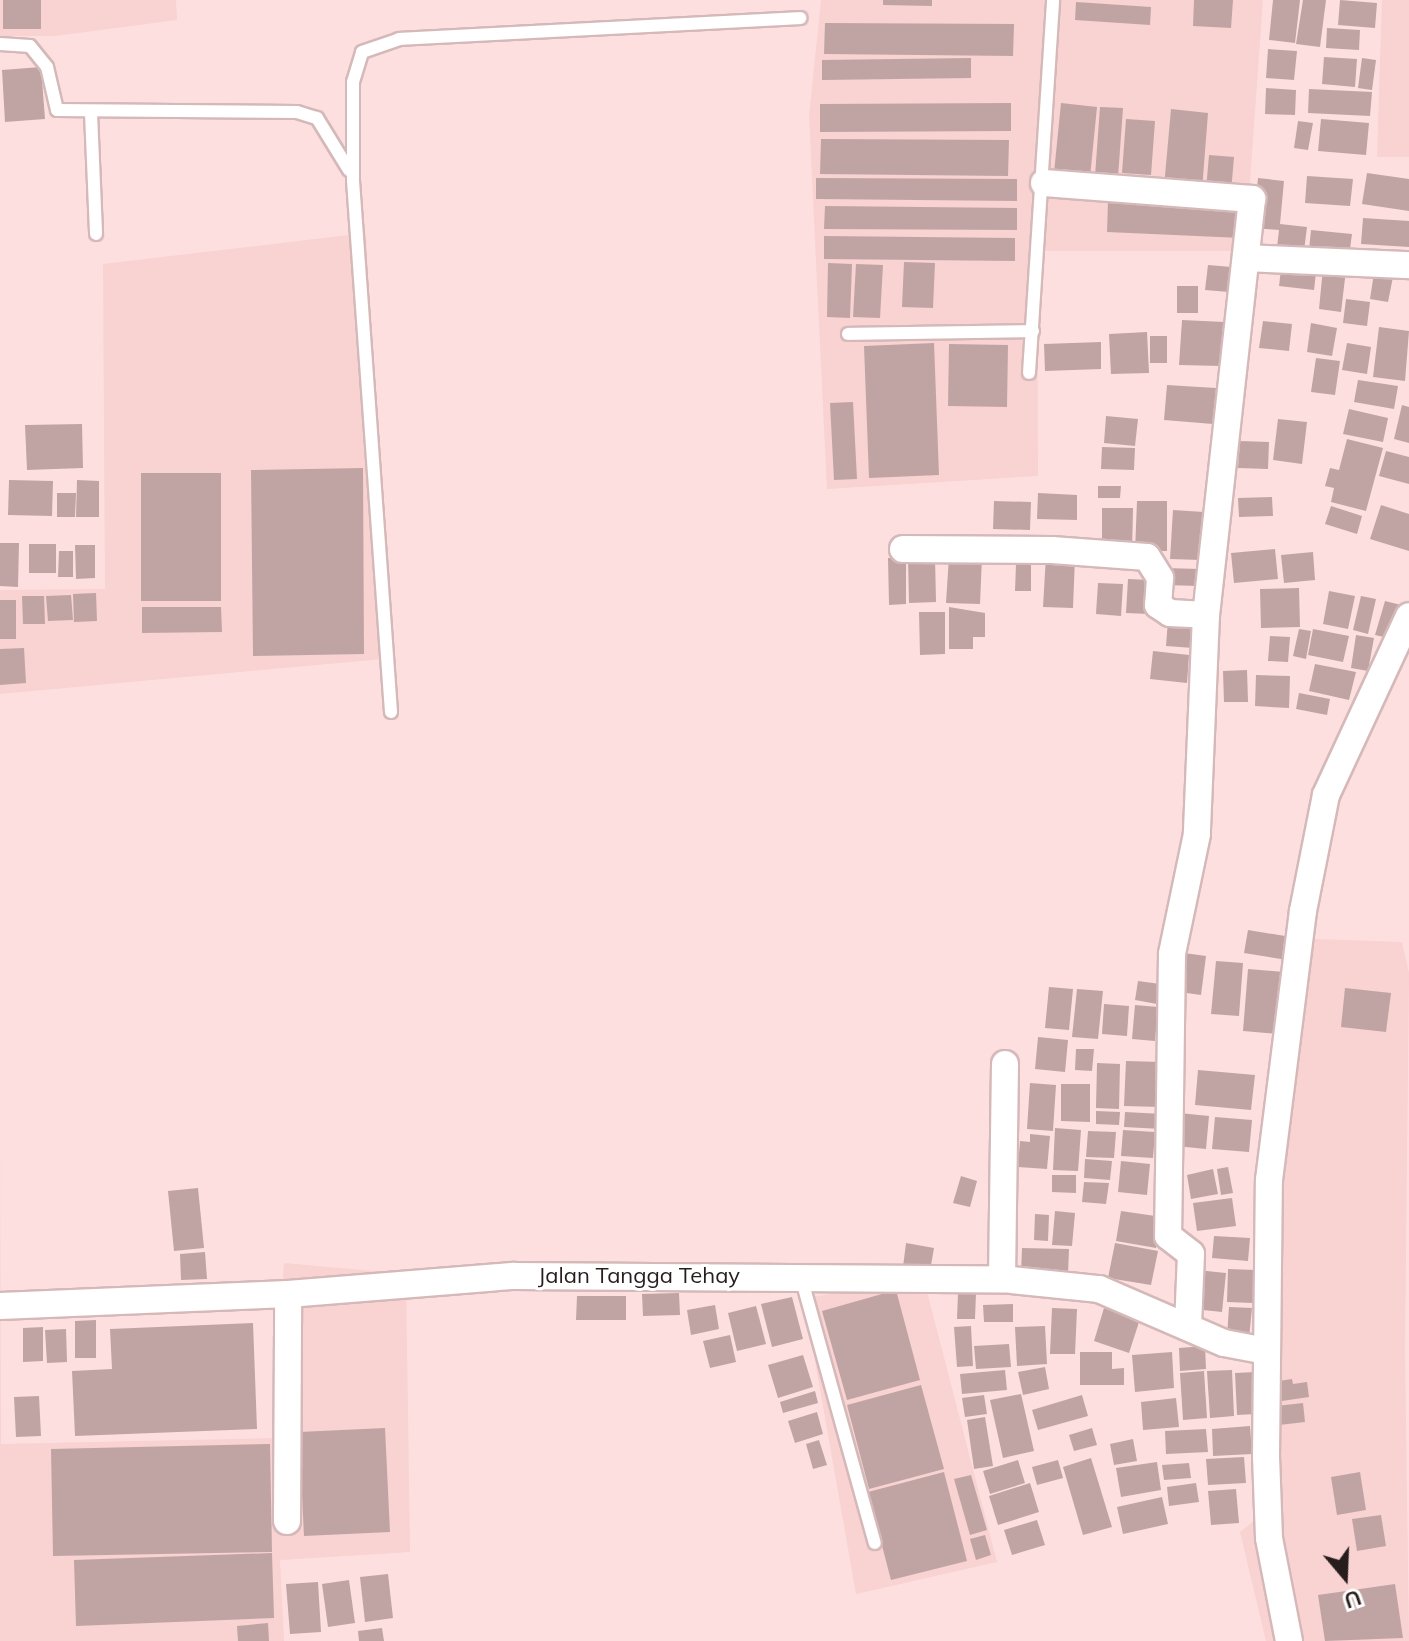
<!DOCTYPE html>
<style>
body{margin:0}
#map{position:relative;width:1409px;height:1641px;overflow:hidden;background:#fddfdf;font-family:Mulish,sans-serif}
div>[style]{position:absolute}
.built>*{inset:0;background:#f9d2d2}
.building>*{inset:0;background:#c0a4a4}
.roads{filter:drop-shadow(2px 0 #d5b8b8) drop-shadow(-2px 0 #d5b8b8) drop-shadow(0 2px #d5b8b8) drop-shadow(0 -2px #d5b8b8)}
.lane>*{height:12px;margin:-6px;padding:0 6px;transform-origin:6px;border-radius:6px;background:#fff}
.street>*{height:26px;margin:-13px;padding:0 13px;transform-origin:13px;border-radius:13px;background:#fff}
span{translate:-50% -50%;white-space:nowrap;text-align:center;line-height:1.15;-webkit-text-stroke:6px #fff;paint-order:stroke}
.street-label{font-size:22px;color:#281d1d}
.north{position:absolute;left:1305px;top:1537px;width:80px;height:80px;-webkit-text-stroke:6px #fff;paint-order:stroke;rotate:161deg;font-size:22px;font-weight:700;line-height:32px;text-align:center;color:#281d1d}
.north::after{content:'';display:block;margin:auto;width:28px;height:36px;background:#281d1d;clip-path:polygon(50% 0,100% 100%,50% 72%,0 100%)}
</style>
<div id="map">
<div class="built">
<div style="clip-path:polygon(0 0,176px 0,177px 20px,55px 36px,0 36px)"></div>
<div style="clip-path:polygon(821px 0,1263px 0,1245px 251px,1037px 251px,1038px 476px,827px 489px,809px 116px)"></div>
<div style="clip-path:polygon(1382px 0,1409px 0,1409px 157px,1377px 157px)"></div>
<div style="clip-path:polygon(366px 233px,383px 659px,0 694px,0 590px,105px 589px,103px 264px)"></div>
<div style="clip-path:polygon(1315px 939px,1402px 942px,1409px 973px,1405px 1349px,1409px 1641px,1266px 1641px,1240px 1532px,1264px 1513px,1264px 1177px)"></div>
<div style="clip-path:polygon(0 1141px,1px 1444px,273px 1438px,284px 1263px,406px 1274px,410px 1552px,280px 1560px,284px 1641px,0 1641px)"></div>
<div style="clip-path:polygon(924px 1280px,997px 1562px,856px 1594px,804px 1298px)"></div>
</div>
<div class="building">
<div style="clip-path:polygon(3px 0,41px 0,41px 29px,3px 29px)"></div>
<div style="clip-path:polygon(883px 0,932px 0,932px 6px,883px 5px)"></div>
<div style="clip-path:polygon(1194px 0,1233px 0,1231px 28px,1193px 26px)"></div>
<div style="clip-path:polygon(1273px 0,1300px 0,1295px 43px,1269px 40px)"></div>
<div style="clip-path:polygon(1303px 0,1326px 0,1320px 47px,1296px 44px)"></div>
<div style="clip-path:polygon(1340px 0,1377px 3px,1375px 28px,1338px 25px)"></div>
<div style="clip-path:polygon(1076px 2px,1151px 7px,1150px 25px,1075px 20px)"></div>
<div style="clip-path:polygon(825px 23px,1014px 24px,1013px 56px,824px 54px)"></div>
<div style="clip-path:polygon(1327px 28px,1360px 30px,1359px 50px,1326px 48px)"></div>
<div style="clip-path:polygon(1268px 49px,1297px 51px,1294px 80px,1266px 78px)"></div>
<div style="clip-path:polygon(1324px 57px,1357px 59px,1355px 87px,1322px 84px)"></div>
<div style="clip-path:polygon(971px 58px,971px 78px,822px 80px,822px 60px)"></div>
<div style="clip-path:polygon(1362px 58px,1376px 60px,1372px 90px,1358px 88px)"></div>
<div style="clip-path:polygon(41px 67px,45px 119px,5px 122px,2px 70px)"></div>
<div style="clip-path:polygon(1266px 88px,1296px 90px,1295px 115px,1265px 114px)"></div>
<div style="clip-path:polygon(1309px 89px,1372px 92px,1370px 116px,1308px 113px)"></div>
<div style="clip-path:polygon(1011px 103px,1011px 131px,820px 132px,820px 104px)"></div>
<div style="clip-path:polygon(1061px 103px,1097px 107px,1090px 177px,1054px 173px)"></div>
<div style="clip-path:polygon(1100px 107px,1123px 108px,1118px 177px,1095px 176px)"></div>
<div style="clip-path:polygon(1171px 109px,1208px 113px,1202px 190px,1164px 187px)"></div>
<div style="clip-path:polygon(1126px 119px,1155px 121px,1151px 175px,1122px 173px)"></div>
<div style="clip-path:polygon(1321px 119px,1369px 123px,1366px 155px,1318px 151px)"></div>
<div style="clip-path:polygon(1298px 121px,1313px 123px,1308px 150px,1294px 148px)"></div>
<div style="clip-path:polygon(821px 139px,1009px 140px,1008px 176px,820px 174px)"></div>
<div style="clip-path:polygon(1209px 155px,1234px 157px,1231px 192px,1206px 190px)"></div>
<div style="clip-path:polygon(1367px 173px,1409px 179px,1409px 211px,1362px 204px)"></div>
<div style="clip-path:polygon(1307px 176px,1353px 179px,1350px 206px,1305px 203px)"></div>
<div style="clip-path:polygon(816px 178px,1017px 179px,1017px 201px,816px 199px)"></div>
<div style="clip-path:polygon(1258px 178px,1284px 181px,1280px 224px,1307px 227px,1303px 259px,1276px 256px,1279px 230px,1253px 228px)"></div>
<div style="clip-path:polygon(1108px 201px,1242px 207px,1241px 238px,1107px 232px)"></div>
<div style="clip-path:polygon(825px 206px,1017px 208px,1017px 230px,824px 229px)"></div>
<div style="clip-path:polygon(1363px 218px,1409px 221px,1409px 247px,1361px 244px)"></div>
<div style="clip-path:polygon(1311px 230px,1352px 234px,1348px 264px,1308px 260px)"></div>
<div style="clip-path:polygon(824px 236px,1015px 238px,1015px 261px,824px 259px)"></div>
<div style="clip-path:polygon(1282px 261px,1317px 265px,1314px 290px,1279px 286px)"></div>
<div style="clip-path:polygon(904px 262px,935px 263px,933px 308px,902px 307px)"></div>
<div style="clip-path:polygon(828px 263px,852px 264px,850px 318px,827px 317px)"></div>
<div style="clip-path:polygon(856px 264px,883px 265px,880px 318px,853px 317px)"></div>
<div style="clip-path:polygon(1208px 265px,1243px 268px,1241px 293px,1205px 290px)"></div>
<div style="clip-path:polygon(1323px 268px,1346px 270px,1341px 312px,1319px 309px)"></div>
<div style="clip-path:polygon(1374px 273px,1393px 277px,1388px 302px,1370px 299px)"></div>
<div style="clip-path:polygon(1177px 286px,1198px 286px,1198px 313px,1177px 313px)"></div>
<div style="clip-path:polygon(1346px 299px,1370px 302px,1367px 326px,1343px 323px)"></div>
<div style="clip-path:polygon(1182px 320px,1224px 322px,1222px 366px,1179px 365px)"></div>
<div style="clip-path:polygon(1263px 321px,1292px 324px,1289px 351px,1259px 348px)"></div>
<div style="clip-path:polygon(1311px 323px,1337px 328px,1332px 356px,1307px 352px)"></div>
<div style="clip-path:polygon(1379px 327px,1409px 331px,1405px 381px,1373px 377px)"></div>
<div style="clip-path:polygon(1147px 332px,1149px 373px,1111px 374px,1109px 334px)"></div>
<div style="clip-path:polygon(1150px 336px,1167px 336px,1167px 363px,1150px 363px)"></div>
<div style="clip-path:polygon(1101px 342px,1101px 369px,1045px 371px,1044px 344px)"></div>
<div style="clip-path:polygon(934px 343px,939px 475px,869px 478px,864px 346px)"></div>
<div style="clip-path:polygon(1347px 343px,1371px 347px,1367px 374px,1342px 370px)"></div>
<div style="clip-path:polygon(949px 344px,1008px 345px,1007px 407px,948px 406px)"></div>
<div style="clip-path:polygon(1316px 358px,1340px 361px,1335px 395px,1311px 392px)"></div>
<div style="clip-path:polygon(1358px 380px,1398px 386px,1394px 409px,1354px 402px)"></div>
<div style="clip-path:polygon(1167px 385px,1216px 388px,1213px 424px,1164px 420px)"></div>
<div style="clip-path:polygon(853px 402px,857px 479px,834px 480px,830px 403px)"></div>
<div style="clip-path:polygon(1402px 405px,1409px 407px,1409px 443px,1394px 439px)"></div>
<div style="clip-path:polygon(1349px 409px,1388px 418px,1383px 442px,1343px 434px)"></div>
<div style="clip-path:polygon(1106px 416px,1138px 419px,1135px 446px,1104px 443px)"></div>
<div style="clip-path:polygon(1278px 419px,1307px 422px,1302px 464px,1273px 460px)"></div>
<div style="clip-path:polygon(82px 424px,83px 468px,27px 470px,25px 425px)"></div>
<div style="clip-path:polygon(1347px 439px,1383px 448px,1366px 511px,1331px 502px,1334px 488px,1325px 486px,1330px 468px,1339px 470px)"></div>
<div style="clip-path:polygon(1240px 441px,1269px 442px,1268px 469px,1238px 468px)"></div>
<div style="clip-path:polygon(1102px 447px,1135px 448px,1134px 470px,1101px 469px)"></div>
<div style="clip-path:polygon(1386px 451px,1409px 457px,1409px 484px,1379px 476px)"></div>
<div style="clip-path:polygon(363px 468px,364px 654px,253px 656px,251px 470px)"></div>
<div style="clip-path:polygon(141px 473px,221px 473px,221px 601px,141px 601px)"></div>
<div style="clip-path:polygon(9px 480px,53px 481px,52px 516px,8px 515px)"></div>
<div style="clip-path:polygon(77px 480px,99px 481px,99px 517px,76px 517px)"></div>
<div style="clip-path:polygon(1098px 486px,1121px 486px,1120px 498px,1098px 498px)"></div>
<div style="clip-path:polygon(57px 493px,76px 493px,75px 517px,57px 517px)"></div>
<div style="clip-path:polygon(1038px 493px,1077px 495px,1077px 520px,1037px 519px)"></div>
<div style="clip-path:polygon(1272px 497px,1273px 516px,1239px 517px,1238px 498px)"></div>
<div style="clip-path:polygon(994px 501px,1031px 502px,1030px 530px,993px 529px)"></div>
<div style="clip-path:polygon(1137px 501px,1167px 501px,1167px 551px,1135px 551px)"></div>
<div style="clip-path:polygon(1381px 505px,1409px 514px,1409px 551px,1370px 539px)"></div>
<div style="clip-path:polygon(1331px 506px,1362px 516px,1357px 534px,1325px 524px)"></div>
<div style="clip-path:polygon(1102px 508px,1133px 508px,1132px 553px,1102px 553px)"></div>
<div style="clip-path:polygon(1173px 510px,1204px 512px,1201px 560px,1170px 559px)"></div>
<div style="clip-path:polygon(0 543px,19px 543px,18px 587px,0 586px)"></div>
<div style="clip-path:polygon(29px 544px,56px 544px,56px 573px,29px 573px)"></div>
<div style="clip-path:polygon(75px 545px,95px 545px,95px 578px,76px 579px)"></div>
<div style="clip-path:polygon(1275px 549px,1278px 579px,1234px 583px,1231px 553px)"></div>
<div style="clip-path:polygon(59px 551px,73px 551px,73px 577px,58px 577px)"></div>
<div style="clip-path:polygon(1313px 552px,1315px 580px,1284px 583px,1281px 555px)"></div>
<div style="clip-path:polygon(935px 556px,936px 602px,909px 603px,908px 557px)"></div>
<div style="clip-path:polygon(949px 556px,982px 557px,980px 604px,946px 603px)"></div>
<div style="clip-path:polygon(1046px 556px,1075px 557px,1073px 608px,1043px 607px)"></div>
<div style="clip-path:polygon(888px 558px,906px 558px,906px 604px,889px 605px)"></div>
<div style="clip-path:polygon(1016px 564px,1031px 565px,1031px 591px,1015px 591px)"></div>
<div style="clip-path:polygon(1165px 568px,1200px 569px,1199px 586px,1164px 585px)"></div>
<div style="clip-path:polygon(1128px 579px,1151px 580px,1149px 614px,1126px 613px)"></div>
<div style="clip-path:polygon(1098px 583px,1123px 584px,1121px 616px,1096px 614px)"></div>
<div style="clip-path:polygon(1299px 588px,1300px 627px,1261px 628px,1260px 589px)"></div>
<div style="clip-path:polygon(1329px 591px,1355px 596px,1348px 629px,1323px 624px)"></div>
<div style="clip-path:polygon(96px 593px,97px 621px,74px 622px,73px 594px)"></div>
<div style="clip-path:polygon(71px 595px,73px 620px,48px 621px,46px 596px)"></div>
<div style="clip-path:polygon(22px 596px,44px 596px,45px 624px,23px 624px)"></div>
<div style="clip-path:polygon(1361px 596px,1376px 599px,1368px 634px,1353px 630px)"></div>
<div style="clip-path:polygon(0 600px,16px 600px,16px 639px,0 639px)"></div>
<div style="clip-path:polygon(1385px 601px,1401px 605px,1392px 639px,1375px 635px)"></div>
<div style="clip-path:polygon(142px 607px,221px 607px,222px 632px,142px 633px)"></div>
<div style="clip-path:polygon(949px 607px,985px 613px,985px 637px,973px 637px,973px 649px,949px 649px)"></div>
<div style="clip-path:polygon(919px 612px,945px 612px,945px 654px,920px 655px)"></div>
<div style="clip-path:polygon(1168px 620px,1194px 623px,1193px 648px,1166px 646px)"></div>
<div style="clip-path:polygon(1299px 629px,1311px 631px,1306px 659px,1293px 656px)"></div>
<div style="clip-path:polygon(1313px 629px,1349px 636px,1343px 662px,1308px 655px)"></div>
<div style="clip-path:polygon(1356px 635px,1374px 638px,1368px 671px,1351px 668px)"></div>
<div style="clip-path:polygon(1270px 636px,1290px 637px,1288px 662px,1268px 661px)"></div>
<div style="clip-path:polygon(24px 648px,26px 683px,0 685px,0 649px)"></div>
<div style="clip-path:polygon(1153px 651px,1189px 655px,1187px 683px,1150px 679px)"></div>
<div style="clip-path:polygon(1315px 664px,1356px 672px,1349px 700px,1309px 691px)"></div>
<div style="clip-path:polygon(1247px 670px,1248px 702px,1224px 702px,1223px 671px)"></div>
<div style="clip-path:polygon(1256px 675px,1290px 676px,1289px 708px,1255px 706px)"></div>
<div style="clip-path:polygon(1299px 693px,1330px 699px,1327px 715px,1296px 709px)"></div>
<div style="clip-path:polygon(1248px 930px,1291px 937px,1287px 960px,1244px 953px)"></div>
<div style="clip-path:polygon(1177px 952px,1206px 956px,1201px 995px,1172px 991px)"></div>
<div style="clip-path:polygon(1216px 961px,1243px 963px,1239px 1016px,1211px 1014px)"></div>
<div style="clip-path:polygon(1248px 969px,1284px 972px,1279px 1034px,1243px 1031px)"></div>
<div style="clip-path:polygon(1138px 981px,1160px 984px,1157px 1004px,1135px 1000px)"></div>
<div style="clip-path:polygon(1049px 987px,1073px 989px,1069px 1030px,1045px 1028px)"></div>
<div style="clip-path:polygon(1345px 988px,1391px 993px,1386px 1032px,1341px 1027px)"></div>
<div style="clip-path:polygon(1077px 989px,1103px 991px,1098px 1039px,1072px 1037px)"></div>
<div style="clip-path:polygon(1104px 1004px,1129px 1006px,1127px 1036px,1102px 1034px)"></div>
<div style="clip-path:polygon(1135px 1005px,1158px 1007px,1155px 1041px,1132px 1039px)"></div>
<div style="clip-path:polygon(1038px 1037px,1068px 1040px,1065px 1072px,1035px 1069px)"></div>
<div style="clip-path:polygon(1076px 1049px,1094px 1049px,1092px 1071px,1075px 1070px)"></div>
<div style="clip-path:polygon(1126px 1061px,1162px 1062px,1160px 1107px,1124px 1106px)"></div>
<div style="clip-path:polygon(1097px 1063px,1120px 1064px,1119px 1109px,1096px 1108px)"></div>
<div style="clip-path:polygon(1198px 1070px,1255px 1075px,1251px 1110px,1195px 1105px)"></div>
<div style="clip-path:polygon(1030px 1083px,1056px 1085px,1053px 1131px,1027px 1129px)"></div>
<div style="clip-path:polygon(1061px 1084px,1090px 1084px,1090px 1122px,1061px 1121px)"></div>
<div style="clip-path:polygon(1096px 1111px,1120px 1112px,1119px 1125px,1096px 1124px)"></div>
<div style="clip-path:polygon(1125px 1112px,1163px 1114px,1162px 1129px,1124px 1127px)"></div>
<div style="clip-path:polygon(1179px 1113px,1209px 1116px,1206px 1149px,1176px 1146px)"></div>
<div style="clip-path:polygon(1215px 1117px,1252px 1120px,1249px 1152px,1212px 1149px)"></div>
<div style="clip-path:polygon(1055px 1128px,1081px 1130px,1078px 1171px,1053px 1170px)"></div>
<div style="clip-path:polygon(1123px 1130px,1155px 1132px,1153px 1158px,1121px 1156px)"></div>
<div style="clip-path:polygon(1088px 1131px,1116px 1132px,1114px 1158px,1086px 1157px)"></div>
<div style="clip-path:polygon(1030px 1134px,1050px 1136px,1047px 1169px,1018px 1167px,1020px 1141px,1030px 1142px)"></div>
<div style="clip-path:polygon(1085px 1159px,1112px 1161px,1110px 1180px,1084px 1178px)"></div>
<div style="clip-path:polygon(1121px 1161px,1150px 1164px,1147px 1195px,1118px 1192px)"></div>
<div style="clip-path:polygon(1228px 1167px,1233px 1193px,1221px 1195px,1217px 1169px)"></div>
<div style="clip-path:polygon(1213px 1169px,1218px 1194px,1191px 1199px,1187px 1175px)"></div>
<div style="clip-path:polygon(1052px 1175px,1076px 1175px,1076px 1193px,1052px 1192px)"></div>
<div style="clip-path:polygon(961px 1176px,977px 1181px,970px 1207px,953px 1203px)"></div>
<div style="clip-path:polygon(1084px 1182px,1109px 1183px,1106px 1204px,1082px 1202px)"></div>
<div style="clip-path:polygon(198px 1188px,204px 1248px,174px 1251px,168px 1191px)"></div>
<div style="clip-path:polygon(1232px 1198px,1236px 1226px,1197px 1231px,1193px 1203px)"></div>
<div style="clip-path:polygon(1055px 1211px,1075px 1213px,1072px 1246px,1052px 1245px)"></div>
<div style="clip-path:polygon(1121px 1211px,1162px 1217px,1156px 1248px,1116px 1241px)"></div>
<div style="clip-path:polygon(1035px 1214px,1049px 1215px,1048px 1241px,1034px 1240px)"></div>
<div style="clip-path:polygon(1214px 1236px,1250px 1238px,1248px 1261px,1212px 1258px)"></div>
<div style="clip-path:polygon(906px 1243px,934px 1248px,930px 1271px,903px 1267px)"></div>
<div style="clip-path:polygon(1115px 1243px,1158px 1251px,1151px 1285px,1108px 1278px)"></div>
<div style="clip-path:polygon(1022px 1248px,1069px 1249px,1068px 1274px,1021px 1273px)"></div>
<div style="clip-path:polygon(205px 1252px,207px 1279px,181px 1280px,180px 1254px)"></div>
<div style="clip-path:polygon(1228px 1269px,1255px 1270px,1253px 1303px,1227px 1302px)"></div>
<div style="clip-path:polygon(1197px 1270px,1226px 1273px,1222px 1312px,1193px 1309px)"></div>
<div style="clip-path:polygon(896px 1290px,920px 1380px,847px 1400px,822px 1311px)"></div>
<div style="clip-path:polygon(679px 1293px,680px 1315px,643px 1316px,642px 1294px)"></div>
<div style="clip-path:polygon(958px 1293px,976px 1293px,975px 1319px,957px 1319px)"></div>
<div style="clip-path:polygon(577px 1296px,626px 1296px,626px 1320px,576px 1320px)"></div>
<div style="clip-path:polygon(792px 1297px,803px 1339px,772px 1347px,761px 1304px)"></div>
<div style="clip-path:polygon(1013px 1304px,1013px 1322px,984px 1322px,983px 1305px)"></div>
<div style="clip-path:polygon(715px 1305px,719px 1329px,691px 1335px,687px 1310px)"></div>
<div style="clip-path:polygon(756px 1306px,766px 1344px,737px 1351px,728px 1313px)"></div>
<div style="clip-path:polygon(1229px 1307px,1252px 1308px,1249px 1338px,1227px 1337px)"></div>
<div style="clip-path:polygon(1052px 1308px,1077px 1309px,1075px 1354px,1050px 1354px)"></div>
<div style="clip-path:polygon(1104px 1308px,1140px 1319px,1129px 1353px,1094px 1341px)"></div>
<div style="clip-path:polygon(96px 1320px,96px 1358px,75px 1358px,75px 1321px)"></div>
<div style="clip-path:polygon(253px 1323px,257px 1429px,75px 1436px,72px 1371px,112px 1369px,110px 1329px)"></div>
<div style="clip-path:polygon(971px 1326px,973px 1366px,957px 1367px,954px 1327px)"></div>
<div style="clip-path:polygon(1045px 1326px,1047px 1364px,1017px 1366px,1015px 1327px)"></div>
<div style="clip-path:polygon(43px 1327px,43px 1361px,23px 1362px,23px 1328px)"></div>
<div style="clip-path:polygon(66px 1329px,67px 1362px,47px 1363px,45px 1330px)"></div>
<div style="clip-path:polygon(730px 1335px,736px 1362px,710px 1368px,703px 1341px)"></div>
<div style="clip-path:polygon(1009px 1344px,1011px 1367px,976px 1369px,974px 1346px)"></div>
<div style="clip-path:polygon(1205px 1346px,1206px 1369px,1180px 1371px,1179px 1348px)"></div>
<div style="clip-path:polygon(1080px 1352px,1112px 1352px,1112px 1369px,1124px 1368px,1124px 1385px,1080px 1385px)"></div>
<div style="clip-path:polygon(1172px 1352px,1174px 1388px,1135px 1392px,1132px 1355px)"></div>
<div style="clip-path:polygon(803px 1355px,813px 1387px,778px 1398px,768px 1365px)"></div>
<div style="clip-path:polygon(1045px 1367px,1049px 1389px,1023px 1395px,1018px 1372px)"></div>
<div style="clip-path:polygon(1005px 1370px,1007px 1390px,962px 1394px,960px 1374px)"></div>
<div style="clip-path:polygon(1232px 1370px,1234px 1416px,1210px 1418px,1207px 1371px)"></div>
<div style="clip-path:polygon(1204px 1371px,1207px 1418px,1183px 1420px,1180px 1373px)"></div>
<div style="clip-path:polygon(1255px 1372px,1256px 1414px,1237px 1415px,1235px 1373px)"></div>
<div style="clip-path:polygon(1292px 1379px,1293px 1384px,1307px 1382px,1309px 1397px,1275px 1402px,1272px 1382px)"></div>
<div style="clip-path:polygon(921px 1385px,944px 1469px,869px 1489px,847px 1405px)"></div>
<div style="clip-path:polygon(815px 1391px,818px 1403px,783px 1413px,780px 1402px)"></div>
<div style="clip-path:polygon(1021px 1394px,1034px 1451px,1003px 1458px,990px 1400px)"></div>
<div style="clip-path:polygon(984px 1395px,987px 1414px,965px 1417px,962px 1398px)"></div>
<div style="clip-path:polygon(1082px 1395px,1088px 1416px,1038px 1430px,1032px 1410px)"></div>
<div style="clip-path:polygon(39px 1396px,41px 1436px,16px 1437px,14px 1397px)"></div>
<div style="clip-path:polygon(1176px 1398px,1179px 1427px,1143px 1430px,1141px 1402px)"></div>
<div style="clip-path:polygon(1303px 1403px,1305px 1422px,1279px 1425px,1276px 1406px)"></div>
<div style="clip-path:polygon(817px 1412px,823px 1434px,795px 1443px,788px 1421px)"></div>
<div style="clip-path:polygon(985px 1417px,993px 1466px,974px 1469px,967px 1420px)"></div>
<div style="clip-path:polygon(1250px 1426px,1252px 1454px,1213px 1456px,1212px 1429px)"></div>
<div style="clip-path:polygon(385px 1428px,390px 1532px,304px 1536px,299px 1432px)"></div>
<div style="clip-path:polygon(1092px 1428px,1097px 1445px,1074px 1451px,1069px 1435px)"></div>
<div style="clip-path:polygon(1206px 1429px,1208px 1452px,1166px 1454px,1165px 1431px)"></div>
<div style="clip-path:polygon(1133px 1439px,1137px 1461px,1114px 1465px,1110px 1444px)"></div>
<div style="clip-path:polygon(819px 1440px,827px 1465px,813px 1469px,806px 1444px)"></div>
<div style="clip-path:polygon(270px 1444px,272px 1552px,53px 1556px,51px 1449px)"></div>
<div style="clip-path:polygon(1244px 1457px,1246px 1483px,1208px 1485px,1206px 1459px)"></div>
<div style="clip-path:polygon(1091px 1458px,1112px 1527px,1083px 1535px,1063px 1467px)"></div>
<div style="clip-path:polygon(1018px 1460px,1025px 1483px,990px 1494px,983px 1471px)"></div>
<div style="clip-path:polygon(1058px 1460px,1063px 1478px,1037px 1485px,1032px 1467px)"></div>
<div style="clip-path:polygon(1157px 1462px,1161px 1490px,1121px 1497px,1116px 1468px)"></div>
<div style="clip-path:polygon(1189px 1463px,1191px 1478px,1164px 1480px,1162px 1465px)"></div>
<div style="clip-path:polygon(944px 1472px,967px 1561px,891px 1580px,868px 1492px)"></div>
<div style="clip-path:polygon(1360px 1472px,1366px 1510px,1337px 1515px,1331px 1477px)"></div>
<div style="clip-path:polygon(971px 1475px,987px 1530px,970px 1535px,954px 1479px)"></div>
<div style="clip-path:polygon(1030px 1483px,1039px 1512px,998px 1525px,989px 1496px)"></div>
<div style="clip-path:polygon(1196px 1483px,1199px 1502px,1169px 1506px,1167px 1487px)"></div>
<div style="clip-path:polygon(1236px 1489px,1239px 1523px,1211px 1525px,1208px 1491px)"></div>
<div style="clip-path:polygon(1162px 1497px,1168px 1524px,1123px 1534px,1117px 1507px)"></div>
<div style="clip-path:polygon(1381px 1515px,1386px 1546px,1357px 1551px,1352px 1519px)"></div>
<div style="clip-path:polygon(1037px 1520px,1045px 1545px,1012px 1555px,1004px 1530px)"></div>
<div style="clip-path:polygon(985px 1535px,991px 1555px,976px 1560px,970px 1539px)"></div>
<div style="clip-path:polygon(272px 1553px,274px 1618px,76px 1626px,74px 1560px)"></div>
<div style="clip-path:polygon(388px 1574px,393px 1618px,365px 1622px,360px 1577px)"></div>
<div style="clip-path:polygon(349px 1580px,355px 1623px,328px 1627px,322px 1584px)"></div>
<div style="clip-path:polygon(318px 1582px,321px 1632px,290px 1634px,286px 1584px)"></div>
<div style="clip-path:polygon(1395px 1584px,1403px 1638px,1325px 1641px,1318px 1595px)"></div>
<div style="clip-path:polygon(268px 1623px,269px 1641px,238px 1641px,237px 1626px)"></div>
<div style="clip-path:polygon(382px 1628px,384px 1641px,359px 1641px,358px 1631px)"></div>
</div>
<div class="roads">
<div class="lane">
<div style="left:0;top:44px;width:30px;rotate:4deg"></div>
<div style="left:30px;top:46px;width:27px;rotate:51deg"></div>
<div style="left:47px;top:67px;width:44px;rotate:76.9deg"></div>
<div style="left:57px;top:110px;width:240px;rotate:0.5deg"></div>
<div style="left:297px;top:112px;width:21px;rotate:17deg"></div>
<div style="left:317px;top:118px;width:61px;rotate:58.4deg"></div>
<div style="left:91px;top:113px;width:121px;rotate:87.6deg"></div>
<div style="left:848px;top:334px;width:185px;rotate:-0.9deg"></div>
<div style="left:1029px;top:373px;width:374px;rotate:-86.3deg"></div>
<div style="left:391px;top:712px;width:533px;rotate:-94.09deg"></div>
<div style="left:353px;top:180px;width:98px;rotate:-90deg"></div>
<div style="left:353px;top:82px;width:31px;rotate:-73deg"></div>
<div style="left:362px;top:52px;width:39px;rotate:-19deg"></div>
<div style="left:399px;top:39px;width:402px;rotate:-3deg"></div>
<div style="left:801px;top:1277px;width:276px;rotate:74.5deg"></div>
</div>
<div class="street">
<div style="left:1044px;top:183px;width:209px;rotate:4.4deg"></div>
<div style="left:1252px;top:199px;width:419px;rotate:96.3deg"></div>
<div style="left:1206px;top:615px;width:219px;rotate:92.4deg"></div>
<div style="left:1197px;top:834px;width:123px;rotate:101.8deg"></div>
<div style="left:1172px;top:954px;width:282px;rotate:90.8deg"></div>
<div style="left:1168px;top:1236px;width:29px;rotate:38deg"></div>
<div style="left:1191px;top:1254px;width:73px;rotate:92.4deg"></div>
<div style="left:1246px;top:258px;width:163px;rotate:2.5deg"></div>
<div style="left:903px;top:549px;width:149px;rotate:0.4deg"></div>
<div style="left:1052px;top:550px;width:95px;rotate:4.2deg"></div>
<div style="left:1147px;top:557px;width:25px;rotate:58deg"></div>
<div style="left:1160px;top:578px;width:27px;rotate:94deg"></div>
<div style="left:1158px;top:605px;width:14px;rotate:34deg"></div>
<div style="left:1170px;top:613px;width:36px;rotate:3deg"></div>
<div style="left:1002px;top:1279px;width:215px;rotate:-89.2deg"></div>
<div style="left:0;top:1306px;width:288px;rotate:-2.4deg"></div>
<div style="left:288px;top:1294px;width:227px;rotate:-4.6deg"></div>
<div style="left:514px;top:1276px;width:488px;rotate:0.4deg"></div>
<div style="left:1002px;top:1279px;width:98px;rotate:5.9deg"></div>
<div style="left:1099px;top:1289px;width:136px;rotate:23.4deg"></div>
<div style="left:1224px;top:1343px;width:43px;rotate:10.8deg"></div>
<div style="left:287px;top:1521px;width:227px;rotate:-89.7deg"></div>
<div style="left:1289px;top:1641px;width:105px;rotate:-101deg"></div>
<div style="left:1269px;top:1538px;width:81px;rotate:-92.1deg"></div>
<div style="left:1266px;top:1457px;width:277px;rotate:-89.4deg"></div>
<div style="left:1269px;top:1180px;width:271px;rotate:-82.8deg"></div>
<div style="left:1303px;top:911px;width:118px;rotate:-78.8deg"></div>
<div style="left:1326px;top:795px;width:197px;rotate:-65.1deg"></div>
</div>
</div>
<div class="street-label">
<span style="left:639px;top:1276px">Jalan Tangga Tehay</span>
</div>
<div class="north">U</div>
</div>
